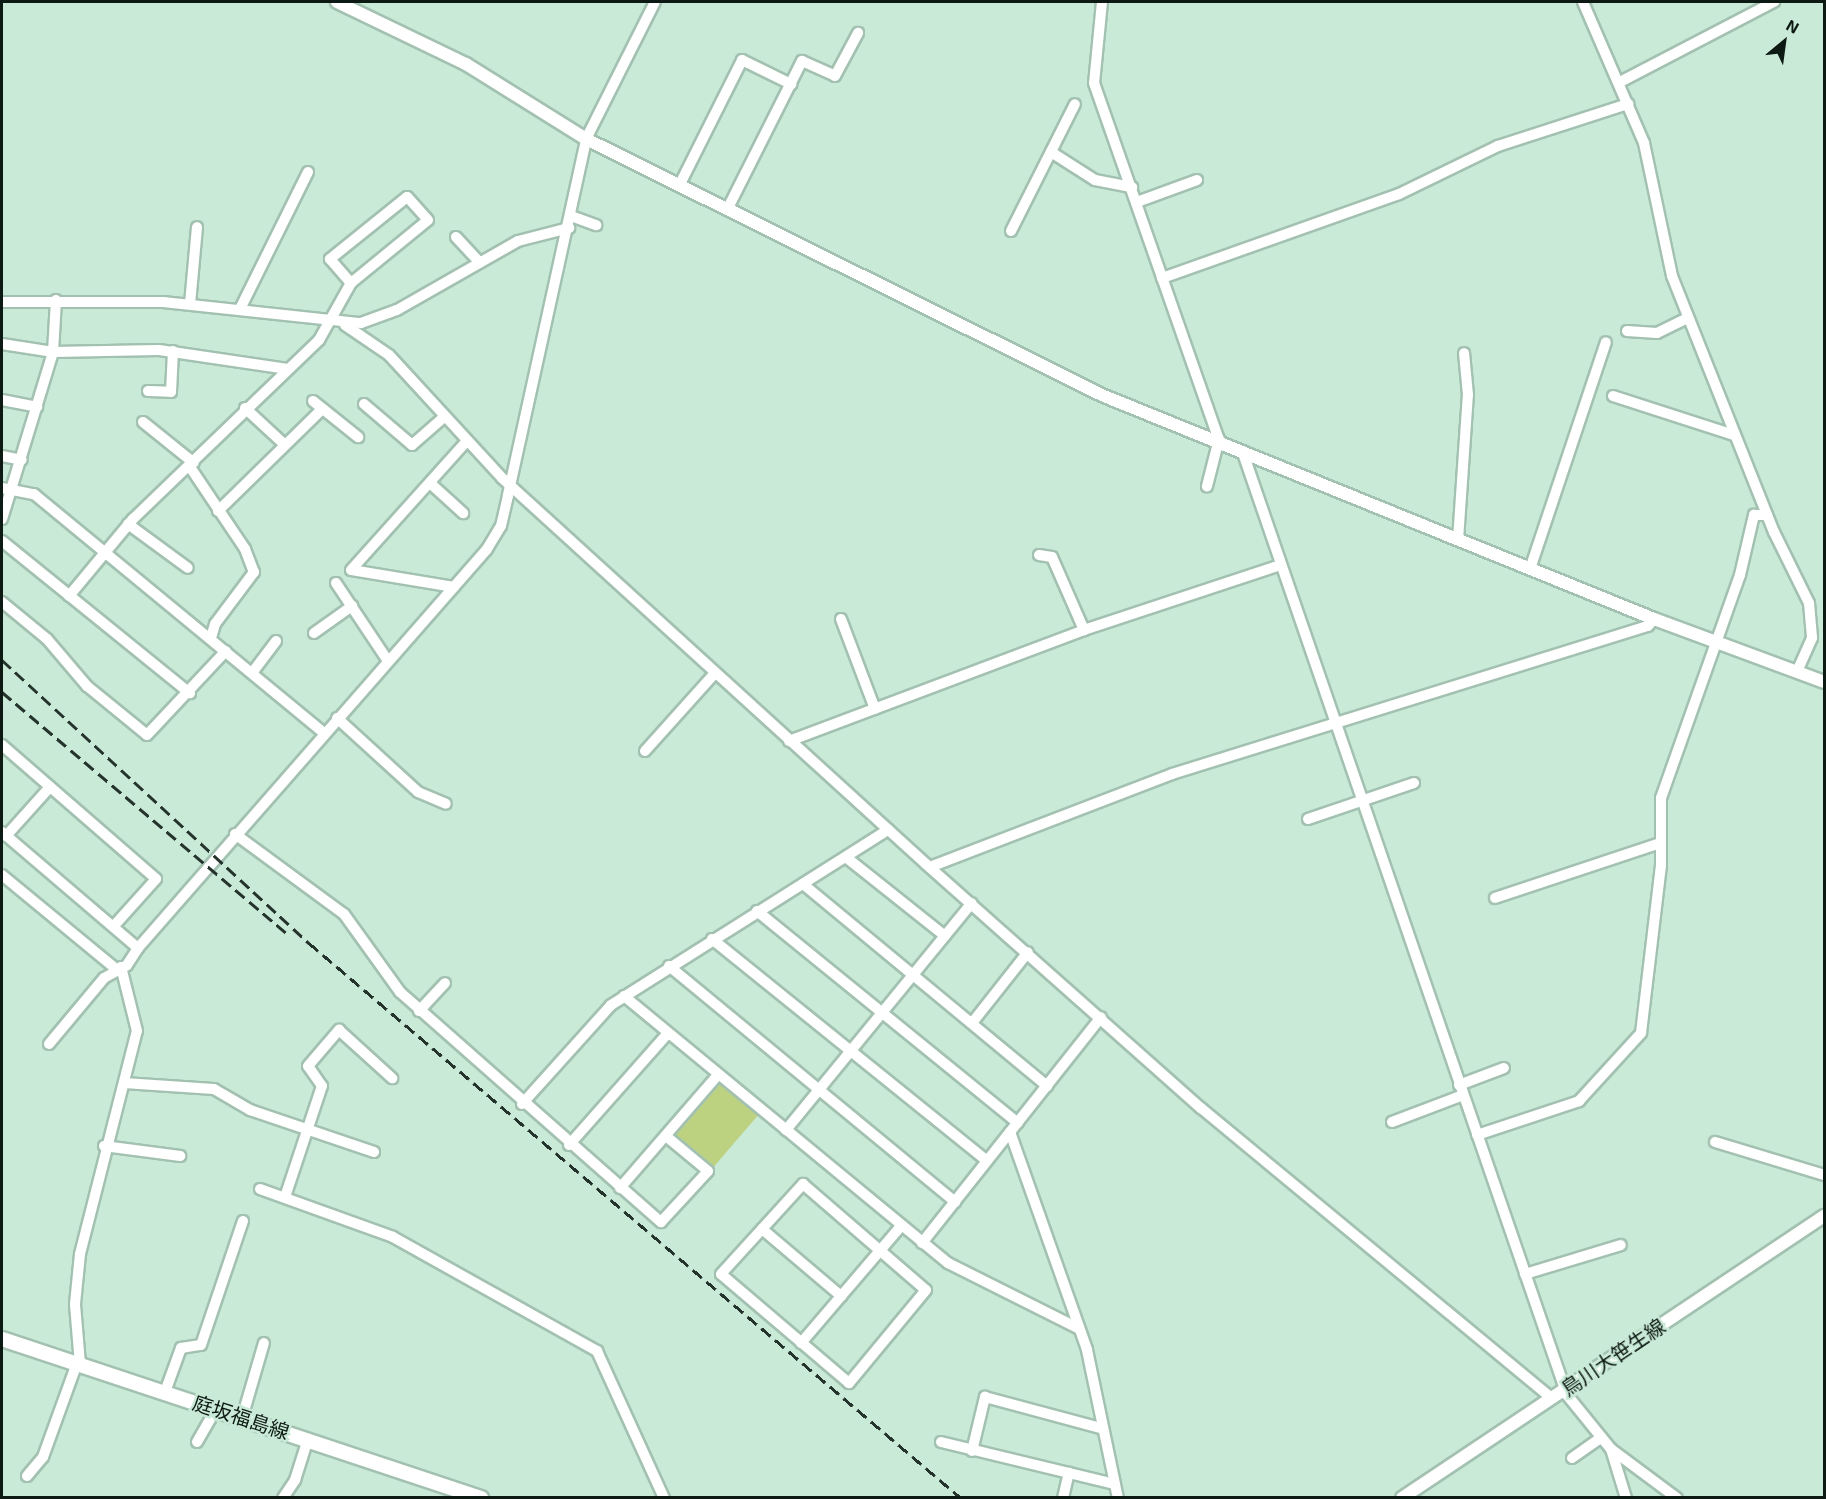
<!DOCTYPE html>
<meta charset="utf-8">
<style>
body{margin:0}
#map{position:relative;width:1826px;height:1499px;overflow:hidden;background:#caead8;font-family:"Exo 2","Noto Sans JP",sans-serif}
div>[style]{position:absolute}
.green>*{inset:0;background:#bdd280}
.roads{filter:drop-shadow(2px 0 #a3c1b0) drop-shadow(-2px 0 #a3c1b0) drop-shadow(0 2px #a3c1b0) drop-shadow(0 -2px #a3c1b0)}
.minor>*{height:10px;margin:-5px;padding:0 5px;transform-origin:5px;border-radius:5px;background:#fff}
.tertiary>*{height:12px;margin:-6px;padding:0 6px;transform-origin:6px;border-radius:6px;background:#fff}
.secondary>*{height:14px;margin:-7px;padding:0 7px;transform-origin:7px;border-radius:7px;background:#fff}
.rail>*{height:3px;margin-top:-1.5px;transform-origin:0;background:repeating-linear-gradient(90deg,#24332b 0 12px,transparent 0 18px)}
span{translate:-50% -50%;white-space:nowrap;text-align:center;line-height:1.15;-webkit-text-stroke:5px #caead8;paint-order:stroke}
.street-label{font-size:20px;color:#0d1913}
.frame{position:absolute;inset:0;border:3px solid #0d1913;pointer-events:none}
.north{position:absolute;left:1754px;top:12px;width:60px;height:60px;-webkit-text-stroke:4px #caead8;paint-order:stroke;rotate:29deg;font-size:16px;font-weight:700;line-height:24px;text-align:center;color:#0d1913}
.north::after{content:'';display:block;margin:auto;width:21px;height:27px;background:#0d1913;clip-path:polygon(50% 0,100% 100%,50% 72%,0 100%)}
</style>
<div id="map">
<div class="green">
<div style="clip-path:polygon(719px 1079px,760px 1113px,711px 1170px,670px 1136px)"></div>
</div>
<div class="roads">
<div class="minor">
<div style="left:1102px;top:2px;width:81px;rotate:95.6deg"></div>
<div style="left:1094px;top:83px;width:377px;rotate:70.7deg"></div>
<div style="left:1219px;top:439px;width:49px;rotate:104.3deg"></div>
<div style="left:1583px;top:2px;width:154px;rotate:66.6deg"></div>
<div style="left:1644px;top:143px;width:136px;rotate:78.1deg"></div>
<div style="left:1672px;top:276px;width:276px;rotate:68.3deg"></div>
<div style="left:1774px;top:532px;width:79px;rotate:63.8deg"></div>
<div style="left:1809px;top:603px;width:35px;rotate:85deg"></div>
<div style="left:1812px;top:638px;width:37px;rotate:114deg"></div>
<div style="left:1620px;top:82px;width:174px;rotate:-27.5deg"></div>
<div style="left:1051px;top:152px;width:52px;rotate:32.5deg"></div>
<div style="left:1095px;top:180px;width:38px;rotate:11deg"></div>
<div style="left:679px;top:186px;width:141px;rotate:-63.4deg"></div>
<div style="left:742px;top:60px;width:55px;rotate:26.1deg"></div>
<div style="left:1137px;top:202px;width:64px;rotate:-20.1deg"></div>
<div style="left:727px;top:210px;width:167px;rotate:-63.3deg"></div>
<div style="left:802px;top:61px;width:36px;rotate:24deg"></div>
<div style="left:835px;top:76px;width:49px;rotate:-61.9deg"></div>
<div style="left:571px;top:216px;width:27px;rotate:20deg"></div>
<div style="left:1011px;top:231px;width:142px;rotate:-63.3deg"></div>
<div style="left:456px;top:237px;width:35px;rotate:47deg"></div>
<div style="left:1162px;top:278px;width:251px;rotate:-19.5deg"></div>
<div style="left:1399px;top:194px;width:110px;rotate:-25.9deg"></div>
<div style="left:1498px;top:146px;width:137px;rotate:-17.9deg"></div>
<div style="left:2px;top:302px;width:161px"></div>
<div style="left:163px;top:302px;width:199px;rotate:6.1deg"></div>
<div style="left:361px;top:323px;width:38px;rotate:-20deg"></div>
<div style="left:397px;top:310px;width:139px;rotate:-29.7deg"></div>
<div style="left:518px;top:241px;width:53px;rotate:-14.3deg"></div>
<div style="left:190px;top:304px;width:77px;rotate:-84.8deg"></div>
<div style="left:240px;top:309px;width:153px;rotate:-63.6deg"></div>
<div style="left:345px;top:325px;width:53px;rotate:34.3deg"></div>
<div style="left:389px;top:355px;width:167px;rotate:47.4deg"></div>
<div style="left:502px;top:478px;width:573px;rotate:42.31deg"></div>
<div style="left:926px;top:864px;width:368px;rotate:41.6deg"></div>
<div style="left:1201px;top:1108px;width:455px;rotate:39.6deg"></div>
<div style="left:1627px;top:331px;width:30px;rotate:4deg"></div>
<div style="left:1657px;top:333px;width:34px;rotate:-26deg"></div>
<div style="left:2px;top:344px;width:52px;rotate:8.9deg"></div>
<div style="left:53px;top:352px;width:106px;rotate:-1.1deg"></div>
<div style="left:159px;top:350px;width:130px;rotate:8.4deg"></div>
<div style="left:148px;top:391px;width:23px;rotate:2deg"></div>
<div style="left:171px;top:392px;width:41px;rotate:-87.2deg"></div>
<div style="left:1613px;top:396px;width:127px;rotate:17.9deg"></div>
<div style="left:2px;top:400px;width:36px;rotate:11deg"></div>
<div style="left:313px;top:401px;width:58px;rotate:38.7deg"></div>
<div style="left:364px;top:404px;width:63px;rotate:40.5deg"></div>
<div style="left:412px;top:445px;width:43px;rotate:-41.2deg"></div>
<div style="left:245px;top:408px;width:54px;rotate:42.8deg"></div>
<div style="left:143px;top:422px;width:65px;rotate:38.8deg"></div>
<div style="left:1243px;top:453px;width:990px;rotate:71.02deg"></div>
<div style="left:2px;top:456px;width:20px;rotate:11deg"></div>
<div style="left:190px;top:467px;width:99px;rotate:56.1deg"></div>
<div style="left:245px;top:549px;width:25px;rotate:69deg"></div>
<div style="left:254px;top:572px;width:65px;rotate:126.9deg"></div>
<div style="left:215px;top:624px;width:15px;rotate:106deg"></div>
<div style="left:430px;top:483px;width:45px;rotate:42.3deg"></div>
<div style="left:2px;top:488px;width:33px;rotate:11deg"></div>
<div style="left:34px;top:494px;width:376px;rotate:39.5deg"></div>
<div style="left:218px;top:511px;width:146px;rotate:-44.4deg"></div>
<div style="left:2px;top:519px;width:175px;rotate:-73deg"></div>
<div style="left:53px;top:352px;width:52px;rotate:-86.7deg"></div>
<div style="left:128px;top:524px;width:74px;rotate:36.3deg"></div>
<div style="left:1458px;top:540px;width:145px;rotate:-86.1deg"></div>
<div style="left:1468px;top:395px;width:42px;rotate:-95.4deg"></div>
<div style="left:2px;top:541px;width:242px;rotate:39deg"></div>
<div style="left:1039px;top:555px;width:13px;rotate:9deg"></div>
<div style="left:1052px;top:557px;width:80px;rotate:66.3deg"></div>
<div style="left:1530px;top:569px;width:239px;rotate:-71.5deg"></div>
<div style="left:336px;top:583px;width:94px;rotate:56.3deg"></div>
<div style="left:454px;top:587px;width:104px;rotate:-170.6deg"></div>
<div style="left:351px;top:570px;width:171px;rotate:-48.1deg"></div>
<div style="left:69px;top:596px;width:100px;rotate:-50.3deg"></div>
<div style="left:133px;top:519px;width:258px;rotate:-43.9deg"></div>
<div style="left:319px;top:340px;width:65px;rotate:-60.7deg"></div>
<div style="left:351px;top:283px;width:99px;rotate:-39.3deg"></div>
<div style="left:428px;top:220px;width:31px;rotate:-132deg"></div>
<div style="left:407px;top:197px;width:99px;rotate:141.2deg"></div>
<div style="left:330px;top:259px;width:32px;rotate:49deg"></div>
<div style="left:2px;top:602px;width:58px;rotate:39.4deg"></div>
<div style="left:47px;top:639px;width:62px;rotate:49.6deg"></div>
<div style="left:87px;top:686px;width:77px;rotate:39.2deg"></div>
<div style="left:147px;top:735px;width:115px;rotate:-46.8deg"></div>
<div style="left:841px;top:619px;width:96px;rotate:69.3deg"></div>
<div style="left:314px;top:633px;width:47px;rotate:-35.4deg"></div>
<div style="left:252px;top:673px;width:40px;rotate:-53deg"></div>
<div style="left:337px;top:718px;width:110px;rotate:42.4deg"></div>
<div style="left:418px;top:792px;width:30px;rotate:23deg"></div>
<div style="left:789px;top:741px;width:315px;rotate:-20.6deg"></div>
<div style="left:1084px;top:630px;width:206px;rotate:-18.3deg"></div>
<div style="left:2px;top:745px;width:204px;rotate:41deg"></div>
<div style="left:156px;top:879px;width:64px;rotate:131.9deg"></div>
<div style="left:645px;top:751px;width:103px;rotate:-48.1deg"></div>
<div style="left:1308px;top:819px;width:112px;rotate:-18.8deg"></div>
<div style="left:2px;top:832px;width:179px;rotate:40.5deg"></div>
<div style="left:138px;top:948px;width:530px;rotate:-48.82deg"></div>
<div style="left:487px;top:549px;width:27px;rotate:-59deg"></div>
<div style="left:501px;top:526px;width:32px;rotate:-77deg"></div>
<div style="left:508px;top:495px;width:364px;rotate:-77.6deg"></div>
<div style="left:586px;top:139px;width:153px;rotate:-63.3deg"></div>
<div style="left:235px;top:834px;width:135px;rotate:36.3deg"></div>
<div style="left:344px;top:914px;width:96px;rotate:54.3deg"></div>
<div style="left:400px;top:992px;width:348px;rotate:41.4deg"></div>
<div style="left:661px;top:1222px;width:69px;rotate:-47.3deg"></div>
<div style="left:708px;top:1171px;width:55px;rotate:-140.2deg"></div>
<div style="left:6px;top:836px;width:66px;rotate:-48.1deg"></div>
<div style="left:847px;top:858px;width:125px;rotate:38.5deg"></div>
<div style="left:930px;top:867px;width:259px;rotate:-21deg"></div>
<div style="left:1172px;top:774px;width:498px;rotate:-17.3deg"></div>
<div style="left:1648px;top:626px;width:9px;rotate:-49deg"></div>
<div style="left:2px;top:875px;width:148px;rotate:39.5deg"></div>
<div style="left:803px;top:884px;width:317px;rotate:39.6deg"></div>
<div style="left:1495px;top:898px;width:174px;rotate:-18.4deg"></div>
<div style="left:757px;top:911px;width:336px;rotate:39.1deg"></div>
<div style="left:712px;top:939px;width:353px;rotate:38.9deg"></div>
<div style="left:669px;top:966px;width:371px;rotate:39.5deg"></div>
<div style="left:624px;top:996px;width:420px;rotate:39.5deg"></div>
<div style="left:948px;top:1263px;width:145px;rotate:26.6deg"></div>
<div style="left:419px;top:1011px;width:38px;rotate:-47deg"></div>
<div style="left:972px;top:1023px;width:90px;rotate:-51.7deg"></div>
<div style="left:49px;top:1044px;width:86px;rotate:-50.2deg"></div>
<div style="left:104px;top:978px;width:26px;rotate:-29deg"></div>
<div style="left:127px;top:965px;width:20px;rotate:-57deg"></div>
<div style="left:124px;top:1083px;width:90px;rotate:3.8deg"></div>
<div style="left:214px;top:1089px;width:42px;rotate:30.3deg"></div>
<div style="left:250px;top:1110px;width:131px;rotate:18.7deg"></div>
<div style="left:1459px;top:1085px;width:48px;rotate:-20.7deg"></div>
<div style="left:522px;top:1104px;width:133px;rotate:-48deg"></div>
<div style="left:611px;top:1005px;width:328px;rotate:-32.3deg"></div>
<div style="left:1392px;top:1122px;width:76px;rotate:-20.8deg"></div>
<div style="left:786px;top:1130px;width:293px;rotate:-50.7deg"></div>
<div style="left:1010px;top:1132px;width:231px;rotate:70.5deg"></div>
<div style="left:1087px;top:1350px;width:151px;rotate:78.2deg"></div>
<div style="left:1477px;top:1135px;width:108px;rotate:-18.4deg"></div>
<div style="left:1579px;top:1101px;width:92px;rotate:-47.6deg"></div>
<div style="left:1641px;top:1033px;width:169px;rotate:-83.2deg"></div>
<div style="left:1661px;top:865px;width:67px;rotate:-90deg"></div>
<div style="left:1661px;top:798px;width:237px;rotate:-70.5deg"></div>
<div style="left:1740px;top:575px;width:62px;rotate:-76.9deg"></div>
<div style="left:1754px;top:515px;width:13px"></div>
<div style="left:1715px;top:1142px;width:114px;rotate:16.8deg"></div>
<div style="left:569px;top:1145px;width:149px;rotate:-48.5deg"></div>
<div style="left:104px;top:1146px;width:77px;rotate:7.5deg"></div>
<div style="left:803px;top:1184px;width:162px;rotate:40.8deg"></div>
<div style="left:926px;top:1290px;width:121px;rotate:129.6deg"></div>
<div style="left:849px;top:1383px;width:168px;rotate:-139.6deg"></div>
<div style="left:721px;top:1274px;width:122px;rotate:-47.7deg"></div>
<div style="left:620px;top:1188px;width:150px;rotate:-49.1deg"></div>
<div style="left:260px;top:1189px;width:141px;rotate:19.8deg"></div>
<div style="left:393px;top:1237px;width:234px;rotate:29.2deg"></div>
<div style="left:597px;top:1351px;width:162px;rotate:65.5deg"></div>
<div style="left:285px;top:1197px;width:117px;rotate:-71.6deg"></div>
<div style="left:322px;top:1086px;width:24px;rotate:-125deg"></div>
<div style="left:308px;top:1066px;width:48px;rotate:-49.3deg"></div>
<div style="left:339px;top:1030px;width:72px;rotate:42.2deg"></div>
<div style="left:762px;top:1229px;width:104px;rotate:40.3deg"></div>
<div style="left:922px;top:1243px;width:288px;rotate:-51.6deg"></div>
<div style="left:1525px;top:1274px;width:100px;rotate:-16.8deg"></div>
<div style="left:801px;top:1343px;width:154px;rotate:-49.5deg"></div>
<div style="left:80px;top:1364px;width:60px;rotate:-94.8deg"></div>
<div style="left:75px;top:1304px;width:50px;rotate:-84.3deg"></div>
<div style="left:80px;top:1254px;width:230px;rotate:-75.7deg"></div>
<div style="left:137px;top:1031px;width:66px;rotate:-104deg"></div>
<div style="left:1563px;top:1390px;width:76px;rotate:50.9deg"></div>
<div style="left:1611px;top:1449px;width:82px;rotate:36.6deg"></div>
<div style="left:165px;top:1392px;width:47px;rotate:-70deg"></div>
<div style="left:181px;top:1348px;width:20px;rotate:-9deg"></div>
<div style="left:201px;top:1345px;width:131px;rotate:-71.3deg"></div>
<div style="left:242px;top:1418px;width:78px;rotate:-73.7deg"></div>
<div style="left:197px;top:1442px;width:38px;rotate:-60deg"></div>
<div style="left:941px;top:1442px;width:178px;rotate:13.6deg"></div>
<div style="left:1611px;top:1449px;width:51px;rotate:73deg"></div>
<div style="left:972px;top:1451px;width:56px;rotate:-76.5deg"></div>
<div style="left:985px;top:1397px;width:120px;rotate:15deg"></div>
<div style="left:1572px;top:1458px;width:35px;rotate:-35deg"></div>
<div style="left:27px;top:1476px;width:25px;rotate:-50deg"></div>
<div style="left:43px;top:1457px;width:100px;rotate:-70.1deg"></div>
<div style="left:283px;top:1498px;width:22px;rotate:-56deg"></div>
<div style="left:295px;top:1480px;width:43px;rotate:-72.4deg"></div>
<div style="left:1063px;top:1498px;width:26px;rotate:-77deg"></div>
</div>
<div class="tertiary">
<div style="left:337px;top:2px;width:143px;rotate:25.7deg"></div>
<div style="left:466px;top:64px;width:142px;rotate:32deg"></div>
<div style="left:586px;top:139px;width:578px;rotate:26.39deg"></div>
<div style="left:1104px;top:396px;width:593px;rotate:22.07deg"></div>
<div style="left:1654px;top:619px;width:181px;rotate:20.3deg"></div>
<div style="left:1402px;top:1498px;width:508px;rotate:-33.75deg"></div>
</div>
<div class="secondary">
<div style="left:2px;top:1339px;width:505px;rotate:18.36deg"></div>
</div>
</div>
<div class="rail">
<div style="left:2px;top:660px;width:418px;rotate:42.7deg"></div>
<div style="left:309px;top:943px;width:856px;rotate:40.41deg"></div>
<div style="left:2px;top:692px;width:376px;rotate:40.3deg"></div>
</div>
<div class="street-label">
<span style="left:1613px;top:1357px;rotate:-34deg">鳥川大笹生線</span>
<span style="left:241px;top:1417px;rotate:18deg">庭坂福島線</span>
</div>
<div class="frame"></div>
<div class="north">N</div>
</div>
